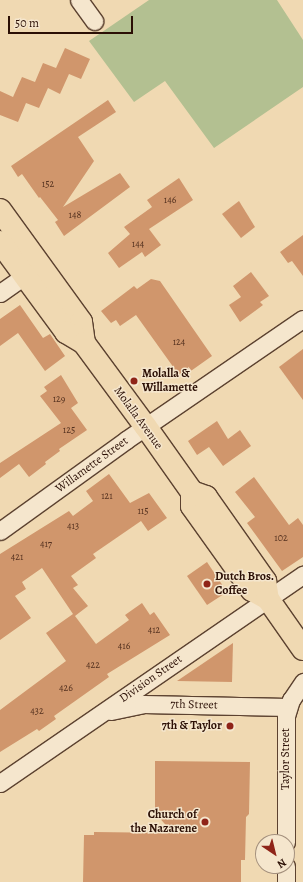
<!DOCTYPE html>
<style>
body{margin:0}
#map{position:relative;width:303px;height:882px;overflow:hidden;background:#f0d9b2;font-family:Alegreya,serif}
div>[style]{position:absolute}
.green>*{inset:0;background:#b3c091}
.building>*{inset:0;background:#d0966c}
.roads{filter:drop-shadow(1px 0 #5c4230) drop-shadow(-1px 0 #5c4230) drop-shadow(0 1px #5c4230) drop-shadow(0 -1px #5c4230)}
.minor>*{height:17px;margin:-8.5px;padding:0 8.5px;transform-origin:8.5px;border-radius:8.5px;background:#f5e6cd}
.major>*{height:22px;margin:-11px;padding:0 11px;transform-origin:11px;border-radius:11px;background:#f0d9b2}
.dots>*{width:11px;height:11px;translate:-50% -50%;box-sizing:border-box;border:2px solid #f5e6cd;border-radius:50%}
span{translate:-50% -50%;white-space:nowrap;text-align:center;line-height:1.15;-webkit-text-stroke:3px #f5e6cd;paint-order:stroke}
.number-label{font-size:10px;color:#54311f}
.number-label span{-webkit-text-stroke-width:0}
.poi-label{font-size:12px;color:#2b0f05;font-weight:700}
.left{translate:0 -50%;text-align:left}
.right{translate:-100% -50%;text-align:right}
.street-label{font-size:12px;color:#2b0f05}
.north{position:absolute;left:255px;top:834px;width:40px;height:40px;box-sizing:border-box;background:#f5e6cd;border:1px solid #a4907d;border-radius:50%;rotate:145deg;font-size:11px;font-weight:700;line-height:16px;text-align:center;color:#2b0f05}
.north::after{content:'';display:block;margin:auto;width:14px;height:18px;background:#8f2418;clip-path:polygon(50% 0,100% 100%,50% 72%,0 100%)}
.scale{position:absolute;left:8px;top:16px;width:125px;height:18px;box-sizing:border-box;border:2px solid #2b0f05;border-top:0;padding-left:5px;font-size:12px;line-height:14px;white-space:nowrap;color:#2b0f05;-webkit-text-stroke:3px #f5e6cd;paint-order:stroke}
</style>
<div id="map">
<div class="green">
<div style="clip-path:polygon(149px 0,277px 0,303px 40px,303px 87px,214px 148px,165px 81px,134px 102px,89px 41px)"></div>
</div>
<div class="building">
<div style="clip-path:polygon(65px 48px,90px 59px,81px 79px,69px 74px,60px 94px,48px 88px,39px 108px,26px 103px,18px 122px,0 115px,0 91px,13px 97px,22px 77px,35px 82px,43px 63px,56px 68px)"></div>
<div style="clip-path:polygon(108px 100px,116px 112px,78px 137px,94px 161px,63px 207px,120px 173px,130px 187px,64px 236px,55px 222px,58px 220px,40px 197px,39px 198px,22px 174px,18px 177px,11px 166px)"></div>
<div style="clip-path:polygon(179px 178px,193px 200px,149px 229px,161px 245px,145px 257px,142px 252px,119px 268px,108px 253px,130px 234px,124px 227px,152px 207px,147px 200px)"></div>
<div style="clip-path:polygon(239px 201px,255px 227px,241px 238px,222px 214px)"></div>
<div style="clip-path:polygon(303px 235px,303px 276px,292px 261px,288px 263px,280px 252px)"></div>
<div style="clip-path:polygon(251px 272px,269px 296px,260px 302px,263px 305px,240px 322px,229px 305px,241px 297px,233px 286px)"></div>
<div style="clip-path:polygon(151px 279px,160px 281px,212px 356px,188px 373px,186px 370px,179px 375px,136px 315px,120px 326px,116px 320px,111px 323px,101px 311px,134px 286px,137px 289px)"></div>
<div style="clip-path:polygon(20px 305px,43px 338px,50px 334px,65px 356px,45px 371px,18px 333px,0 346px,0 319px)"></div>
<div style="clip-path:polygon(303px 349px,303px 400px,279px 367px)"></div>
<div style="clip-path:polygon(61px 375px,78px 403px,71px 408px,87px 430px,59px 449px,60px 451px,45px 462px,46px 464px,29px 477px,19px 464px,0 478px,0 463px,61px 423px,40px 396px,47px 391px,44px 387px)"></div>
<div style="clip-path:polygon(217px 421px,228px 439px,240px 430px,251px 446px,223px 466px,209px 447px,197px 455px,188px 441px)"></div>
<div style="clip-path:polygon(109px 474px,130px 503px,149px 493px,167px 518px,148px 531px,141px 521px,93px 554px,96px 558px,71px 576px,78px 585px,73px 588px,88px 606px,75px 616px,96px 644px,129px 620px,125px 615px,142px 603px,150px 615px,154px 612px,170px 635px,107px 674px,109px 677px,54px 716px,56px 719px,39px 731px,37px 729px,0 752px,0 710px,66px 661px,46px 633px,73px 614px,42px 568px,22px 582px,26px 589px,15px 596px,31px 618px,0 640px,0 554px,69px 511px,73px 516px,93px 501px,86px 491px)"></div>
<div style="clip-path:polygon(254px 477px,289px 525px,298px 518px,303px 525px,303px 557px,282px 571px,247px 523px,255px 517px,235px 492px)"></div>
<div style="clip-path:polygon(207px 562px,227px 592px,207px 605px,187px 576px)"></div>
<div style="clip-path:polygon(233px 643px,232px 682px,177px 681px)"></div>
<div style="clip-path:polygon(155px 761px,250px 762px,249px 814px,246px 817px,245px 860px,241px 860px,241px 882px,83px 882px,84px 835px,94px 835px,94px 832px,173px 833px,155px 813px)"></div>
</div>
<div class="roads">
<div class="minor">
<div style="left:79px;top:0;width:26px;rotate:54deg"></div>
<div style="left:0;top:293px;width:29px;rotate:-35deg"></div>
<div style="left:0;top:531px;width:155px;rotate:-35.8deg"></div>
<div style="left:126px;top:440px;width:214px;rotate:-34.4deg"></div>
<div style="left:111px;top:711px;width:33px;rotate:-12deg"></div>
<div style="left:143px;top:704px;width:145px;rotate:1.2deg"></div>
<div style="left:0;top:783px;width:368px;rotate:-34.5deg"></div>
<div style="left:286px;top:842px;width:126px;rotate:-90deg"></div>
<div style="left:286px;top:716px;width:17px;rotate:-73deg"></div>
<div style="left:291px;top:700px;width:22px;rotate:-56deg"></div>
<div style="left:286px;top:882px;width:16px;rotate:-90deg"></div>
</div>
<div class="major">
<div style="left:0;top:210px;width:138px;rotate:54.1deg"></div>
<div style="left:81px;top:322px;width:21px;rotate:82deg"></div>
<div style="left:0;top:242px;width:112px;rotate:53.7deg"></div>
<div style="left:66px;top:332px;width:21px;rotate:31deg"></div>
<div style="left:84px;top:343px;width:104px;rotate:53.6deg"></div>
<div style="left:146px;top:427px;width:80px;rotate:54.7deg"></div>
<div style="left:192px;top:492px;width:14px;rotate:90deg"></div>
<div style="left:192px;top:506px;width:103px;rotate:54.5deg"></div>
<div style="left:252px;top:590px;width:18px;rotate:29deg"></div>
<div style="left:192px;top:492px;width:15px;rotate:20deg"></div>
<div style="left:206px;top:497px;width:103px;rotate:54.9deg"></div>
<div style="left:265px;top:581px;width:18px;rotate:81deg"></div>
<div style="left:268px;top:599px;width:61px;rotate:55deg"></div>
</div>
</div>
<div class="dots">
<div style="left:134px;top:381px;background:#8f2418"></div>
<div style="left:207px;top:584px;background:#8f2418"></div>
<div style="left:230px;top:726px;background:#8f2418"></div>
<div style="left:205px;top:822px;background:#8f2418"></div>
</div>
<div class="number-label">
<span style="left:48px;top:184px">152</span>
<span style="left:170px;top:200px">146</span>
<span style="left:75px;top:215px">148</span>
<span style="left:138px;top:244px">144</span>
<span style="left:179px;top:342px">124</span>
<span style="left:59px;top:399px">129</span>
<span style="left:69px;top:430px">125</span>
<span style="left:107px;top:496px">121</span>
<span style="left:143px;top:511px">115</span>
<span style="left:73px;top:526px">413</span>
<span style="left:281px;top:538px">102</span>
<span style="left:46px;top:544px">417</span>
<span style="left:17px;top:557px">421</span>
<span style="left:154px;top:630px">412</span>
<span style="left:124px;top:646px">416</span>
<span style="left:93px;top:665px">422</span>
<span style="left:66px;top:688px">426</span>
<span style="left:37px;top:711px">432</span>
</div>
<div class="poi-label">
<span class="left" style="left:142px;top:381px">Molalla &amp;<br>Willamette</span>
<span class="left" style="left:215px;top:584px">Dutch Bros.<br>Coffee</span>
<span class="right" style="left:222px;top:726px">7th &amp; Taylor</span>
<span class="right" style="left:197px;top:822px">Church of<br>the Nazarene</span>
</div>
<div class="street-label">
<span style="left:138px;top:418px;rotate:54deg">Molalla Avenue</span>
<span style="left:92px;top:465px;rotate:-36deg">Willamette Street</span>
<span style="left:151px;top:679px;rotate:-35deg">Division Street</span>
<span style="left:194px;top:705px;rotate:1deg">7th Street</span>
<span style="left:286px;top:759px;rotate:-90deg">Taylor Street</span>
</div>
<div class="north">N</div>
<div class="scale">50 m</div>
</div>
